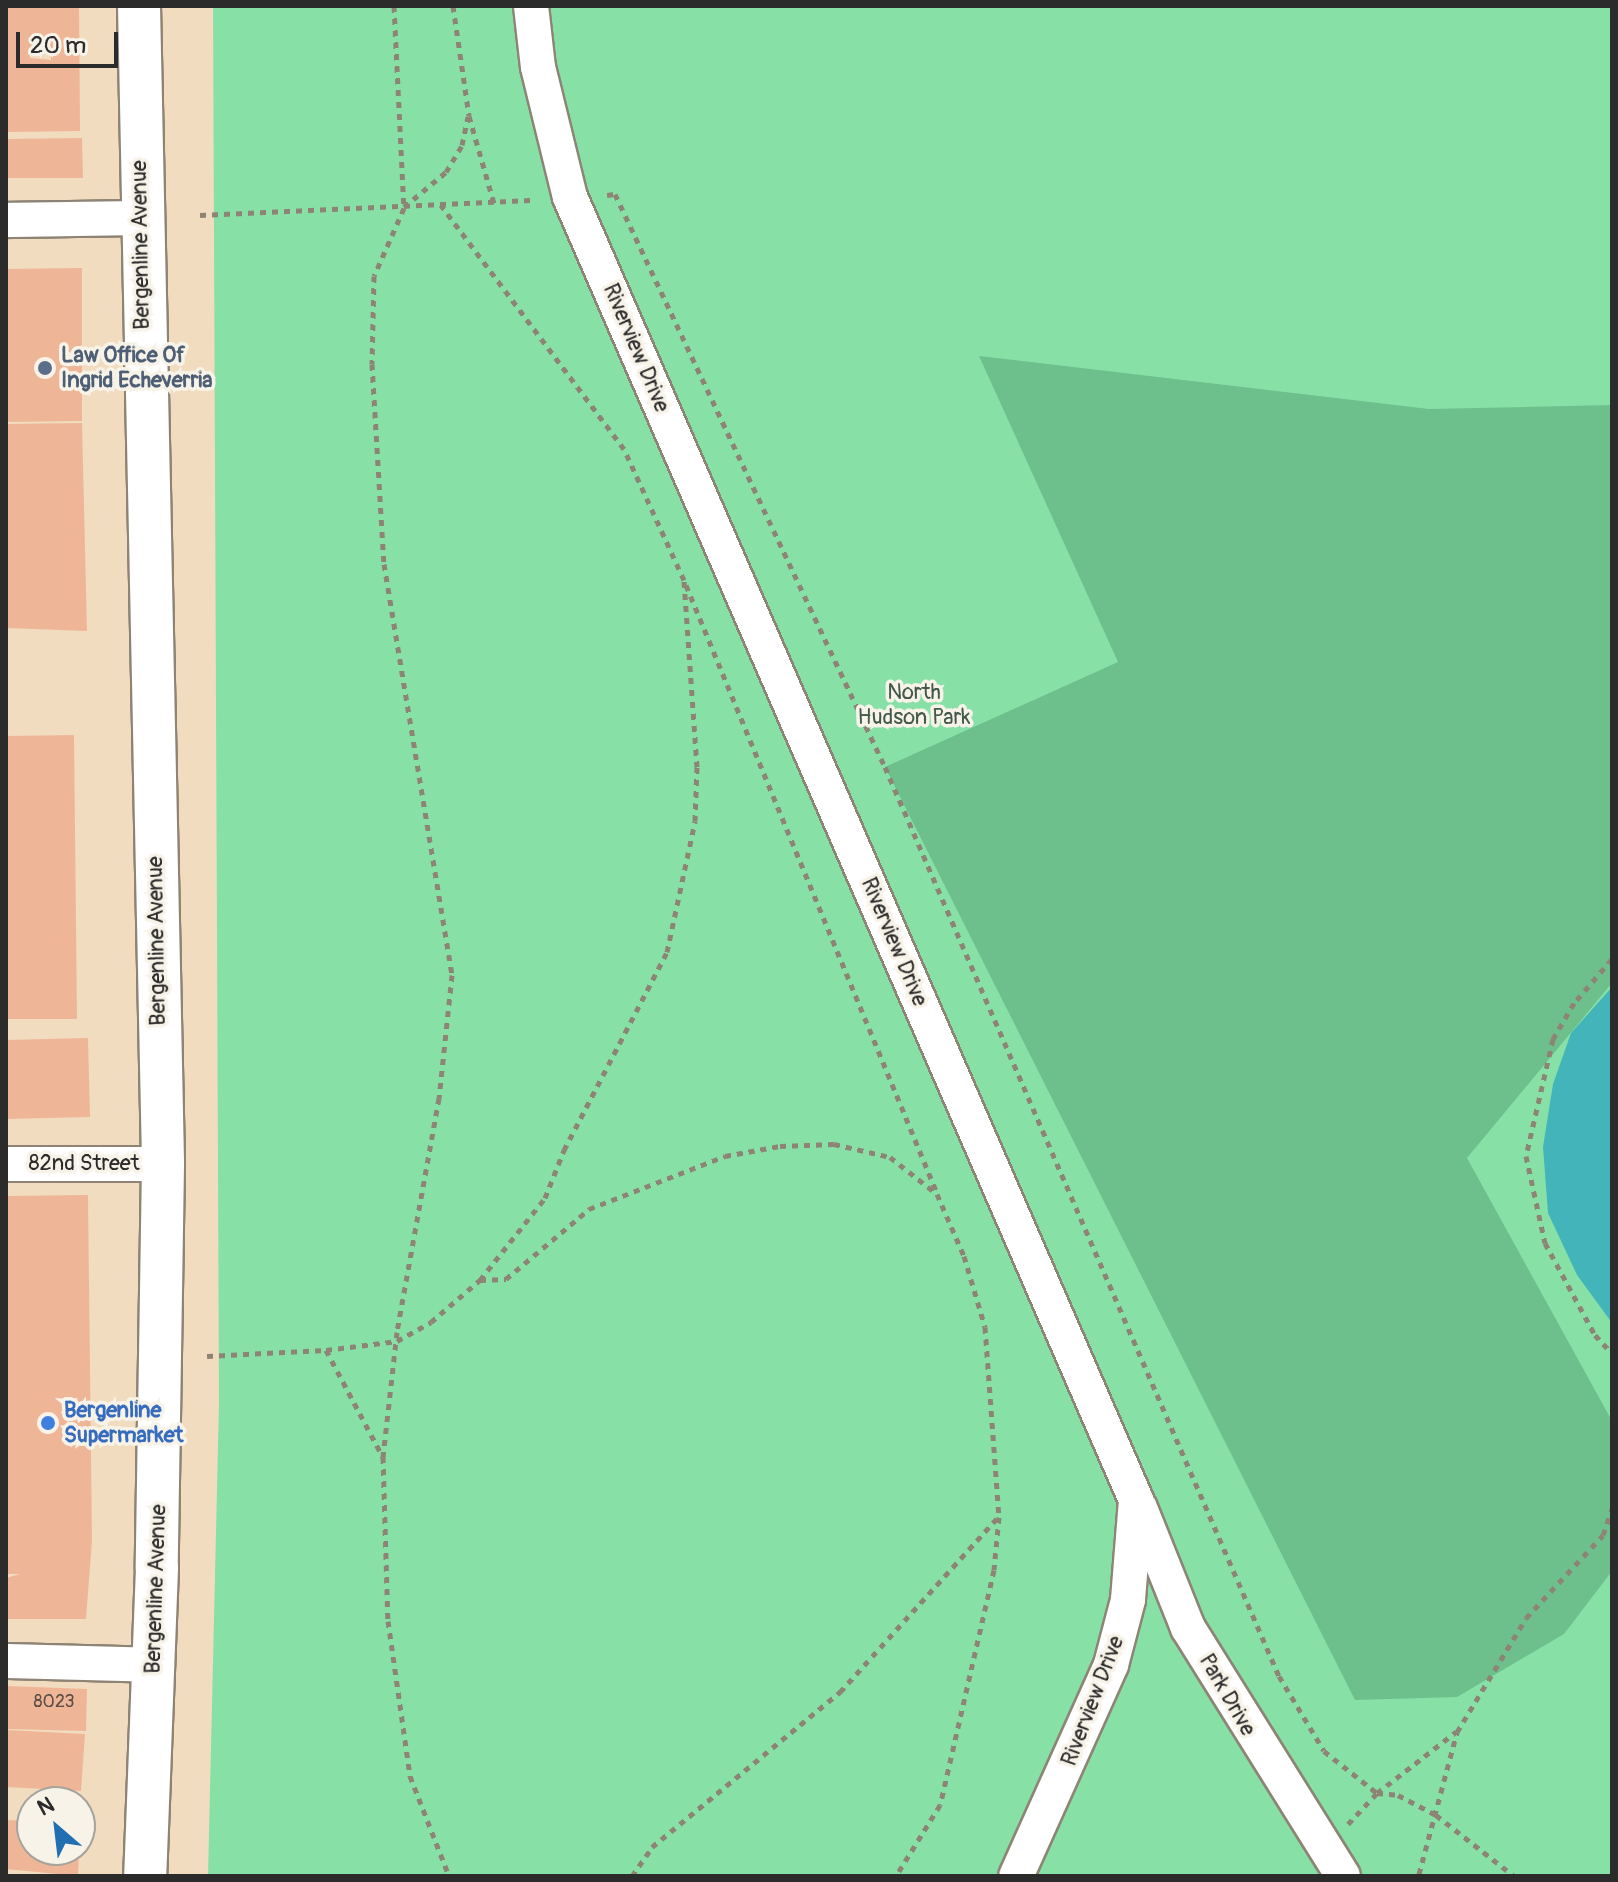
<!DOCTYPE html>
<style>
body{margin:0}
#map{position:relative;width:1618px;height:1882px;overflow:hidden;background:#f2dcbf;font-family:Pangolin,sans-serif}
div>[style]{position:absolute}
.green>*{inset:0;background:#87e1a7}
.forest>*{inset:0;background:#6dbf8c}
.water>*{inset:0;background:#44b4bb}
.building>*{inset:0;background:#efb597}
.path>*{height:5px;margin-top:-2.5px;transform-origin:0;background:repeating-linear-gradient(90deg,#8e8475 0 6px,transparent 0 12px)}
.roads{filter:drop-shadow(2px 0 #8e8475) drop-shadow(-2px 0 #8e8475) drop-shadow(0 2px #8e8475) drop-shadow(0 -2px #8e8475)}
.minor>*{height:34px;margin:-17px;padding:0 17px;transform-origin:17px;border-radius:17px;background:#fff}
.tertiary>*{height:42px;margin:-21px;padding:0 21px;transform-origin:21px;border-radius:21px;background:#fff}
.dots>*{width:22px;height:22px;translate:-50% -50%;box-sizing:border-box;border:4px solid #f7f3e8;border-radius:50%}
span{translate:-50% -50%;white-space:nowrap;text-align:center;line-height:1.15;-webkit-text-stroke:7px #f7f3e8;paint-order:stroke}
.number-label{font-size:18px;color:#5c4e46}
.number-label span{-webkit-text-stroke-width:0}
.street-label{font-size:22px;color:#2b2b2b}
.service-label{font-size:22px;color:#4e5e75;font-weight:700}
.left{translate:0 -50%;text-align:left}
.park-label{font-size:22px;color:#42584a}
.shop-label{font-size:22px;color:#366cbe;font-weight:700}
.frame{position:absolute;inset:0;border:8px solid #2b2b2b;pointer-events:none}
.north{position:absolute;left:16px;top:1786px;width:80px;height:80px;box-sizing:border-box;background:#f7f3e8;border:2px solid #a5a39c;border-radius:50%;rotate:332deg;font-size:22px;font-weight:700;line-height:32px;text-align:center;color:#2b2b2b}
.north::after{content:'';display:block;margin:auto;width:28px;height:36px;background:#1f6fb2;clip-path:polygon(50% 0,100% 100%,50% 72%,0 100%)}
.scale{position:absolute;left:16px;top:32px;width:102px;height:36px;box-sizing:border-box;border:4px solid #2b2b2b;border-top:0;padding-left:10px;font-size:24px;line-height:28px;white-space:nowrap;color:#2b2b2b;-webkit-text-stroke:6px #f7f3e8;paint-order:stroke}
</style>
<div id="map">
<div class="green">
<div style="clip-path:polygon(213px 6px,1612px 6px,1612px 1876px,208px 1876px,219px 1403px)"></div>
</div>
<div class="forest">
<div style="clip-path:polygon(979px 356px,1429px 409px,1612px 405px,1612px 983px,1467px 1158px,1612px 1421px,1612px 1571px,1564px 1634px,1457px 1697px,1355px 1700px,885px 767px,1118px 662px)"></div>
</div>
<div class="water">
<div style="clip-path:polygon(1612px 987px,1612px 1323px,1577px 1275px,1548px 1213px,1543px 1147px,1553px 1084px,1571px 1033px)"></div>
</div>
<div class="building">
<div style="clip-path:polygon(evenodd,6px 6px,79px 6px,80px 131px,7px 132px,6px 6px,51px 46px,51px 60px,30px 58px,30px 48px,51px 46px)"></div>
<div style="clip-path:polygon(82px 138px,83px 178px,6px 178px,6px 139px)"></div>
<div style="clip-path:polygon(82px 268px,82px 421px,6px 422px,6px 269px)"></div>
<div style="clip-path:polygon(82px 423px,87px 631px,6px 628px,6px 424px)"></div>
<div style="clip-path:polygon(74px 735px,77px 1019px,6px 1019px,6px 736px)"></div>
<div style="clip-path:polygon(88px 1038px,90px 1117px,6px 1119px,6px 1040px)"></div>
<div style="clip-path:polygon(88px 1195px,92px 1541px,86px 1619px,6px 1619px,6px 1578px,20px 1574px,6px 1574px,6px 1196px)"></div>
<div style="clip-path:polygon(7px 1686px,87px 1689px,86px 1731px,6px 1729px)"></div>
<div style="clip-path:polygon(6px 1730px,85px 1734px,81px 1791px,6px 1787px)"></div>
<div style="clip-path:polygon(6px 1820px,32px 1821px,32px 1850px,79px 1850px,78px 1876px,6px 1869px)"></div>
</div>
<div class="path">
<div style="left:394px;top:6px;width:202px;rotate:87.2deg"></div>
<div style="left:404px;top:208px;width:74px;rotate:113.8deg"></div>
<div style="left:374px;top:276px;width:88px;rotate:91.3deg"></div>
<div style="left:372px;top:364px;width:200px;rotate:86.6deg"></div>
<div style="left:384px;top:564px;width:417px;rotate:80.6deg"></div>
<div style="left:452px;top:975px;width:124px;rotate:96deg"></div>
<div style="left:439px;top:1098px;width:238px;rotate:100.2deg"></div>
<div style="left:397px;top:1332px;width:126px;rotate:96.4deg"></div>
<div style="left:383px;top:1457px;width:164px;rotate:88.3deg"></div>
<div style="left:388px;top:1621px;width:157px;rotate:81.9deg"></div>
<div style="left:410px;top:1776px;width:107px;rotate:68.7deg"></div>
<div style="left:453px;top:6px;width:111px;rotate:81.7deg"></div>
<div style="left:469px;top:116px;width:91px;rotate:74deg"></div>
<div style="left:607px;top:195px;width:8px;rotate:-7deg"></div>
<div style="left:615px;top:194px;width:633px;rotate:64.77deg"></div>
<div style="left:885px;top:767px;width:991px;rotate:66.57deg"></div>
<div style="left:1279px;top:1676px;width:87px;rotate:59deg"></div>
<div style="left:1324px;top:1751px;width:68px;rotate:38.4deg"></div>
<div style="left:1377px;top:1793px;width:21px;rotate:5deg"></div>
<div style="left:1398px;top:1795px;width:43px;rotate:27.8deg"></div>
<div style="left:1436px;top:1815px;width:99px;rotate:38deg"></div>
<div style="left:404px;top:207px;width:55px;rotate:-39.8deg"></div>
<div style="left:446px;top:172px;width:31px;rotate:-59deg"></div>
<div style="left:462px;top:145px;width:29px;rotate:-78deg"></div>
<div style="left:200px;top:215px;width:331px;rotate:-2.6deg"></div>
<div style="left:686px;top:585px;width:658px;rotate:67.57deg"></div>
<div style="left:1612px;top:959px;width:58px;rotate:130.8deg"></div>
<div style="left:1574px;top:1003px;width:42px;rotate:120.3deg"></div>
<div style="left:1553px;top:1039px;width:120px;rotate:103deg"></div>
<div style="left:1526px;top:1156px;width:89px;rotate:77.7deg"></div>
<div style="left:1545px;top:1243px;width:105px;rotate:61.5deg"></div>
<div style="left:1595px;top:1335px;width:25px;rotate:47deg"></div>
<div style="left:480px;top:1280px;width:26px;rotate:-2deg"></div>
<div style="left:506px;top:1279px;width:109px;rotate:-40.1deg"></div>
<div style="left:589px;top:1209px;width:146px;rotate:-21.3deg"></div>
<div style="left:725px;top:1156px;width:56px;rotate:-10.3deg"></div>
<div style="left:780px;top:1146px;width:54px;rotate:-2.1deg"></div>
<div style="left:834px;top:1144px;width:57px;rotate:13.1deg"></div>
<div style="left:890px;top:1157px;width:60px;rotate:38.2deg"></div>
<div style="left:937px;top:1194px;width:68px;rotate:66.5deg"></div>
<div style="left:964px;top:1256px;width:74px;rotate:73.5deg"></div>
<div style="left:985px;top:1327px;width:191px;rotate:85.8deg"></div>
<div style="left:999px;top:1517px;width:53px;rotate:95.4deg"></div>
<div style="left:994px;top:1570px;width:241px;rotate:102.9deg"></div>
<div style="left:940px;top:1805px;width:84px;rotate:121.8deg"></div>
<div style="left:326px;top:1350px;width:72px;rotate:-7.2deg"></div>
<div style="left:397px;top:1341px;width:39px;rotate:-29deg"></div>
<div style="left:431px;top:1322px;width:65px;rotate:-40.6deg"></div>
<div style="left:480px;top:1280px;width:105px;rotate:-51.6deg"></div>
<div style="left:545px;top:1198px;width:52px;rotate:-68.4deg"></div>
<div style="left:564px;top:1150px;width:223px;rotate:-62.5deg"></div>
<div style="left:667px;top:952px;width:134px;rotate:-77.9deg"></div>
<div style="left:695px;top:821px;width:54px;rotate:-87.9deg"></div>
<div style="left:697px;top:767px;width:187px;rotate:-94deg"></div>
<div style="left:684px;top:580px;width:144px;rotate:-114.6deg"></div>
<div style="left:624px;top:449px;width:305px;rotate:-126.9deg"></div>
<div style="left:207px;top:1356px;width:119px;rotate:-2.9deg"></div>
<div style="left:326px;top:1350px;width:121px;rotate:62deg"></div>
<div style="left:1348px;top:1824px;width:42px;rotate:-46.9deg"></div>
<div style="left:1377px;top:1793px;width:100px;rotate:-37.7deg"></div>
<div style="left:1419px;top:1874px;width:147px;rotate:-75deg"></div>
<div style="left:1457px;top:1732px;width:133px;rotate:-58.8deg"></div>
<div style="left:1526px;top:1618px;width:113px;rotate:-47.1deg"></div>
<div style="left:1603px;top:1535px;width:28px;rotate:-71deg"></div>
<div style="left:632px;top:1876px;width:35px;rotate:-55deg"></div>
<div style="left:652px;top:1847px;width:244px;rotate:-39.5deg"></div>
<div style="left:840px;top:1692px;width:236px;rotate:-47.9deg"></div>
</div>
<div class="roads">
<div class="minor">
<div style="left:531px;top:6px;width:61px;rotate:83.5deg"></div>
<div style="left:538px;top:67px;width:134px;rotate:76.2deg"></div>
<div style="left:570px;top:197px;width:1421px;rotate:66.52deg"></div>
<div style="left:1136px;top:1500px;width:100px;rotate:94.6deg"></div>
<div style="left:1128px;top:1600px;width:67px;rotate:104.7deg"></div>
<div style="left:1111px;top:1665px;width:231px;rotate:114.2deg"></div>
<div style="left:6px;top:220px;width:133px;rotate:-0.9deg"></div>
<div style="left:6px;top:1164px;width:157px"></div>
<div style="left:1140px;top:1508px;width:129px;rotate:68.2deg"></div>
<div style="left:1188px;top:1628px;width:292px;rotate:58deg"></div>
<div style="left:6px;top:1661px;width:148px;rotate:1.5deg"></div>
</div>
<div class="tertiary">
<div style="left:139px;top:6px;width:1158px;rotate:88.81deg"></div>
<div style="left:163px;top:1164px;width:404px;rotate:90.9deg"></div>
<div style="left:157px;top:1568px;width:308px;rotate:92.2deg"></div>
</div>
</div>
<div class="dots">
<div style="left:45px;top:368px;background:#5c6f8a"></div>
<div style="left:48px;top:1423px;background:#3f7fe0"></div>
</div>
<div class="number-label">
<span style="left:54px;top:1702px">8023</span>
</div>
<div class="street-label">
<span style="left:141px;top:245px;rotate:-91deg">Bergenline Avenue</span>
<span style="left:636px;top:348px;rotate:67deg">Riverview Drive</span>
<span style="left:157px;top:941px;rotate:-91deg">Bergenline Avenue</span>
<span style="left:894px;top:942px;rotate:67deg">Riverview Drive</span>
<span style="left:84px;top:1164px">82nd Street</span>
<span style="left:156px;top:1589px;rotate:-88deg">Bergenline Avenue</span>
<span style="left:1227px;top:1695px;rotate:60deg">Park Drive</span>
<span style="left:1093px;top:1701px;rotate:-69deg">Riverview Drive</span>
</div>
<div class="service-label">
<span class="left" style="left:61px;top:368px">Law Office Of<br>Ingrid Echeverria</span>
</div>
<div class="park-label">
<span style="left:914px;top:705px">North<br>Hudson Park</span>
</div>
<div class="shop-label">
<span class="left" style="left:64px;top:1423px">Bergenline<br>Supermarket</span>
</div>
<div class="frame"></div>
<div class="north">N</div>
<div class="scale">20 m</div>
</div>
